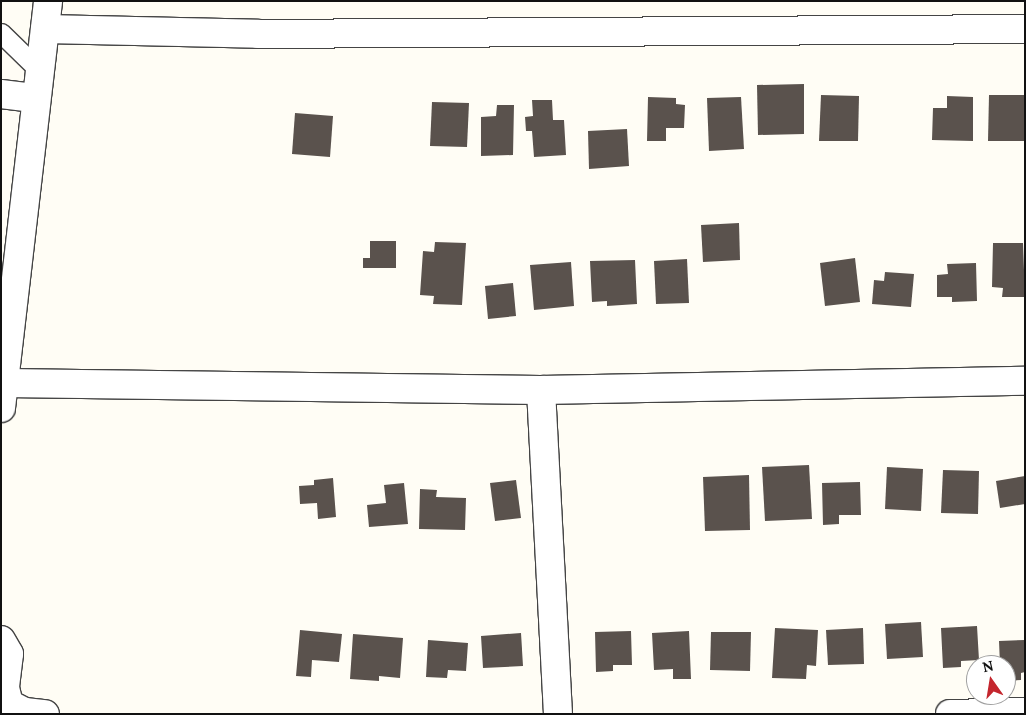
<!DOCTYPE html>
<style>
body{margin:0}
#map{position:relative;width:1026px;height:715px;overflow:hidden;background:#fffdf5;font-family:Lora,serif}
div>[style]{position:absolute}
.building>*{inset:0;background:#5a524d}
.roads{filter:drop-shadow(1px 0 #444) drop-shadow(-1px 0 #444) drop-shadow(0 1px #444) drop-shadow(0 -1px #444)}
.service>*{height:19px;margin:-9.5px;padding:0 9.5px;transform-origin:9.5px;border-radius:9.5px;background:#fff}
.minor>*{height:28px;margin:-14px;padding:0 14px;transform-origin:14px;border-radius:14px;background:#fff}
.tertiary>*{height:28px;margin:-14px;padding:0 14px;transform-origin:14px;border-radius:14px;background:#fff}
span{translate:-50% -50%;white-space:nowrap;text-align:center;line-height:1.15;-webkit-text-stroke:5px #fff;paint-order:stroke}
.frame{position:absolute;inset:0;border:2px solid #111;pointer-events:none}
.north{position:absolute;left:966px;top:655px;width:50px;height:50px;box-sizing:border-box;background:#fff;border:1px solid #a0a0a0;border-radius:50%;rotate:347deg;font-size:14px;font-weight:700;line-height:20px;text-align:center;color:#111}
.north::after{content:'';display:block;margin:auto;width:18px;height:22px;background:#c4262e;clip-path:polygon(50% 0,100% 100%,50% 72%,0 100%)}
</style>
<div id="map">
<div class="building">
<div style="clip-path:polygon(804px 84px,804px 134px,758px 135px,757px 85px)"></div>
<div style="clip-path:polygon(821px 95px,859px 96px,858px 141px,819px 141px)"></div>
<div style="clip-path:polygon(989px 95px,1025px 95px,1025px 141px,988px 141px)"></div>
<div style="clip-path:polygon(947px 96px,973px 97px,973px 141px,932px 140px,933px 108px,947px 108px)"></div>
<div style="clip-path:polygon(648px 97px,676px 98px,676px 104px,685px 105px,684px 128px,666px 128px,666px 141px,647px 141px)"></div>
<div style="clip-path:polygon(741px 97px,744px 149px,709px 151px,707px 98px)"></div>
<div style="clip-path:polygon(532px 100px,552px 100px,553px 120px,564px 120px,566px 155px,534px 157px,532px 131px,526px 131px,525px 117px,533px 116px)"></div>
<div style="clip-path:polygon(432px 102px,469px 103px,467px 147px,430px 146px)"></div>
<div style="clip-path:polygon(497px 105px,514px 105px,513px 155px,481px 156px,481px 117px,496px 116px)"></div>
<div style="clip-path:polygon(295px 113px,333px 116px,330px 157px,292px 154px)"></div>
<div style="clip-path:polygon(627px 129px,629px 166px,589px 169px,588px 131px)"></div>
<div style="clip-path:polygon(739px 223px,740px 260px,703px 262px,701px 225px)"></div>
<div style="clip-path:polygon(370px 241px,396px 241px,396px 268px,363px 268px,363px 258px,370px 258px)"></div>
<div style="clip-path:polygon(435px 242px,466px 243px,462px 305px,433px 304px,434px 296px,420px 295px,423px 251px,434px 252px)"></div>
<div style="clip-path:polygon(993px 243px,1023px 243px,1025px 297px,1002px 297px,1003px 288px,992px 287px)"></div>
<div style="clip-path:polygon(855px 258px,860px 302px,825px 306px,820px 263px)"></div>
<div style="clip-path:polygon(687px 259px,689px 303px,656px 304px,654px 261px)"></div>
<div style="clip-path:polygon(635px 260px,637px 304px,607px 306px,607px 301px,592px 302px,590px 261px)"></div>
<div style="clip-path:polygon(571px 262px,574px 306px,534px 310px,530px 265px)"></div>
<div style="clip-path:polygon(976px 263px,977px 301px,952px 302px,952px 297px,937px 297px,937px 275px,948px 274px,947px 264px)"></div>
<div style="clip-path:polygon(885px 272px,914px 274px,911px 307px,872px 304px,874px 280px,884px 281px)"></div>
<div style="clip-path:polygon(513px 283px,516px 316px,488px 319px,485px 286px)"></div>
<div style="clip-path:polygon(809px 465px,812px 519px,765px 521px,762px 467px)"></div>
<div style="clip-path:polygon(887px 467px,923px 469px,921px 511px,885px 509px)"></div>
<div style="clip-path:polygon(943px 470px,979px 471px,978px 514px,941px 513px)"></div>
<div style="clip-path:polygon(749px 475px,750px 530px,705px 531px,703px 477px)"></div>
<div style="clip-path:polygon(1025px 476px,1025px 504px,1000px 508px,996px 481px)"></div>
<div style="clip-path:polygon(333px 478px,336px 517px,318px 519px,317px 503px,300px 504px,299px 486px,314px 485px,314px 480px)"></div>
<div style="clip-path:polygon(516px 480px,521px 518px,495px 521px,490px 483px)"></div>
<div style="clip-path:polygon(860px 482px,861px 515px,839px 515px,839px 524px,823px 525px,822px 483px)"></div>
<div style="clip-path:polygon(404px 483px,408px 524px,369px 527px,367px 505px,386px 503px,384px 485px)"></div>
<div style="clip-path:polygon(420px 489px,437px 490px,436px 497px,466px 498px,465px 530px,419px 529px)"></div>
<div style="clip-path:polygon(921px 622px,923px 657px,887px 659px,885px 624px)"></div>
<div style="clip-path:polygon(977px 626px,979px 660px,961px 661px,961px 667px,943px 668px,941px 628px)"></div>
<div style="clip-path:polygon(775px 628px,818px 630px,816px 666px,807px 665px,806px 679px,772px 678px)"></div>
<div style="clip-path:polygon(863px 628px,864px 664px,828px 665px,826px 630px)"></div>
<div style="clip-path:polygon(300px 630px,342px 634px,339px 662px,312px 660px,311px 677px,296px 676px)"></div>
<div style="clip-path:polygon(631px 631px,632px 665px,613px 665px,613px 671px,596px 672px,595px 632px)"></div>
<div style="clip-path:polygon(689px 631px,691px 679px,673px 679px,673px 669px,654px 670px,652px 633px)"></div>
<div style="clip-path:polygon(711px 632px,751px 632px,750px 671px,710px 670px)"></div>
<div style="clip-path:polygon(521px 633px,523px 666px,483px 668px,481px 636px)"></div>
<div style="clip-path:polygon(353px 634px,403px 638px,400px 678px,379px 676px,379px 681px,350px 679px)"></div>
<div style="clip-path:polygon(428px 640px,468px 643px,466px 671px,448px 670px,447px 678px,426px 677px)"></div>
<div style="clip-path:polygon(1025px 640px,1025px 672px,1021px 673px,1021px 680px,1006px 681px,1006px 665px,1000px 665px,999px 641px)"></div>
</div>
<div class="roads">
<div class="service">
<div style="left:1px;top:33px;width:53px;rotate:44.2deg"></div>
</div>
<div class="minor">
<div style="left:45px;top:29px;width:213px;rotate:1.3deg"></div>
<div style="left:258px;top:34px;width:767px;rotate:-0.37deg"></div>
<div style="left:1px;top:94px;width:35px;rotate:7deg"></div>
<div style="left:5px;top:383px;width:536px;rotate:0.75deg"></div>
<div style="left:541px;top:390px;width:484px;rotate:-1.1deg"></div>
<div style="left:541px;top:390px;width:324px;rotate:87deg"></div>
<div style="left:1px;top:640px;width:16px;rotate:60deg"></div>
<div style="left:9px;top:654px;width:34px;rotate:97deg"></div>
<div style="left:5px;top:688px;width:16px;rotate:76deg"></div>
<div style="left:9px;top:704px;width:18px;rotate:27deg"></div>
<div style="left:25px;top:712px;width:20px;rotate:6deg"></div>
<div style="left:950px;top:714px;width:75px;rotate:-1.5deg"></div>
</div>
<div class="tertiary">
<div style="left:1px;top:408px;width:410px;rotate:-83.4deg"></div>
</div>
</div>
<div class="frame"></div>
<div class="north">N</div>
</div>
